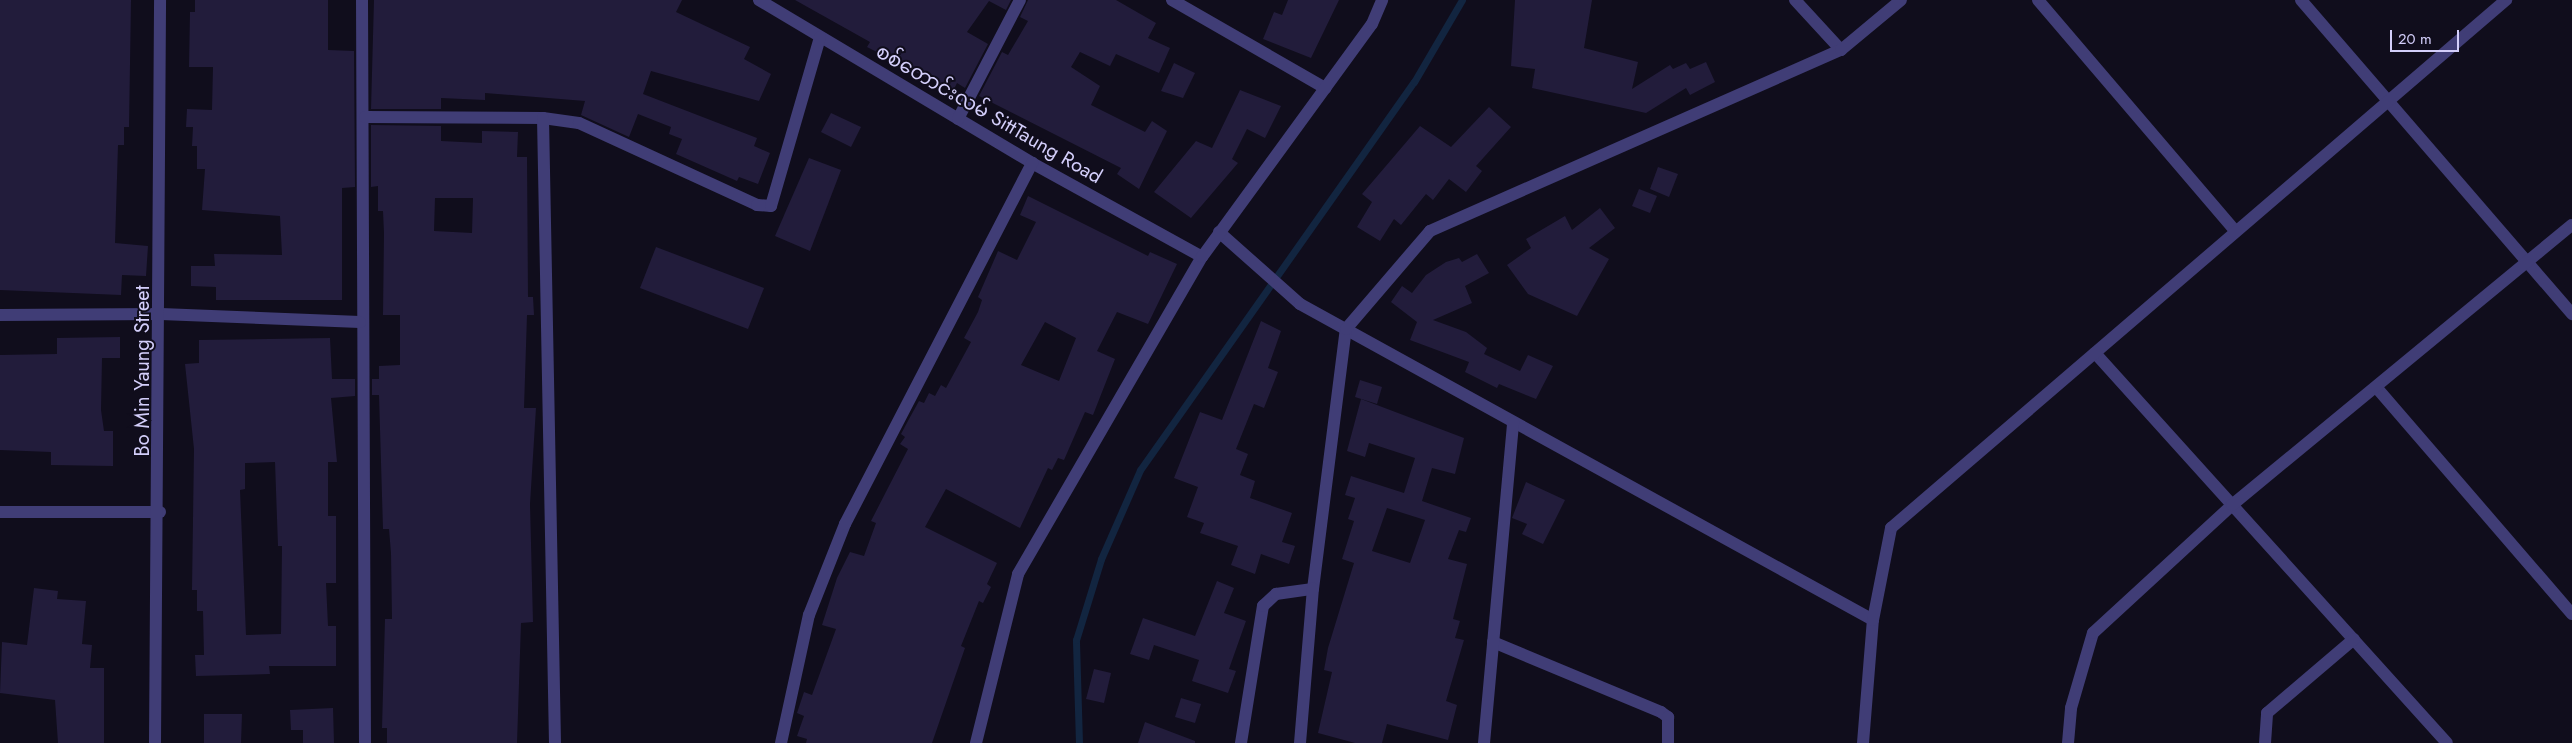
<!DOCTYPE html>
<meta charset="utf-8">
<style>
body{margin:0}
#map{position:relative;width:2572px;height:743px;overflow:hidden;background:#100d1c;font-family:Jost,"Noto Sans Myanmar",sans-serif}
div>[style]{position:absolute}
.stream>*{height:7px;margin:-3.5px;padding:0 3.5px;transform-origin:3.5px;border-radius:3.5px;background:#122540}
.building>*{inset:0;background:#221c3b}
.minor>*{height:12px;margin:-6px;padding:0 6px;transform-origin:6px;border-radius:6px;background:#403d76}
span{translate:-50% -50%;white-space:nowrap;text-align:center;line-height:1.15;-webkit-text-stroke:4px #100d1c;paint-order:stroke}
.street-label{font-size:20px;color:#d3cefa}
.scale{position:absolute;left:2390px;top:30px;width:69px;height:22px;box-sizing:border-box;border:2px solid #d3cefa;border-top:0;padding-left:6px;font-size:15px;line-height:18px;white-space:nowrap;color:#d3cefa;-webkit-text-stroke:4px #100d1c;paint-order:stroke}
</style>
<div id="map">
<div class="stream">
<div style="left:1079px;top:743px;width:103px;rotate:-91.7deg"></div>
<div style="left:1076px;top:640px;width:85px;rotate:-72.8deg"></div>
<div style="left:1101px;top:559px;width:97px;rotate:-66.3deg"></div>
<div style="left:1140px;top:470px;width:475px;rotate:-54.8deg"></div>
<div style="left:1414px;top:82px;width:95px;rotate:-59.7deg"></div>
</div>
<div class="building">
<div style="clip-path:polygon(0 0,131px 0,129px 127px,124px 127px,124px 145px,118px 145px,115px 243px,148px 246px,146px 276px,122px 275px,121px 295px,0 290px)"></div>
<div style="clip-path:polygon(195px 0,328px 0,328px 50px,354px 51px,355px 187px,342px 188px,342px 300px,216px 300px,216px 287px,191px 286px,191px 266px,215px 266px,214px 254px,282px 255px,280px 216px,202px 210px,205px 169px,197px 169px,197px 146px,192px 146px,193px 127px,186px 127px,187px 109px,212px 110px,213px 67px,189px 67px,190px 12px,195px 12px)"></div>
<div style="clip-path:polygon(374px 0,682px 0,676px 12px,750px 47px,744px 59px,771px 74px,759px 101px,651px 71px,643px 94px,757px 138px,754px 146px,770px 153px,758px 184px,739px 177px,737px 181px,676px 154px,682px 139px,669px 134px,671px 127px,638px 114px,629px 137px,581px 115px,585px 101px,485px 93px,485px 100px,441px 98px,441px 109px,371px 109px)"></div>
<div style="clip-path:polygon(795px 0,1011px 0,1006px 10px,989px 1px,967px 32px,988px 44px,965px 88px,957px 83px,953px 91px,867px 47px,870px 42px)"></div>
<div style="clip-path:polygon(1028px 0,1116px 0,1156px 23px,1148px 38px,1170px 48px,1159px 73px,1116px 54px,1110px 66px,1080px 52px,1071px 67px,1100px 86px,1091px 105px,1145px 132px,1152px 121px,1167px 131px,1139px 189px,1117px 174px,1121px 168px,979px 96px,1002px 52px,1008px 55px,1028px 21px,1020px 17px)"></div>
<div style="clip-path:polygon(1288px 0,1339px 0,1311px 58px,1263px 39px,1274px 12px,1282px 15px)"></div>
<div style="clip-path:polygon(1515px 0,1592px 0,1584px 48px,1638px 62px,1632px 89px,1670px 65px,1673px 69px,1686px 63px,1690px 69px,1706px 62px,1715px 82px,1690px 95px,1686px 88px,1646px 113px,1532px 88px,1535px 69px,1511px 66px)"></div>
<div style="clip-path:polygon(1174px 63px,1195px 73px,1183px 98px,1161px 91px)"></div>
<div style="clip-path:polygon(1240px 90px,1281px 106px,1265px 138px,1247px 129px,1232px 159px,1238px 163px,1191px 218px,1154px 192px,1196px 141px,1212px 148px)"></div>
<div style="clip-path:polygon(1489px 107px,1511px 127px,1476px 166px,1482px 171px,1466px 192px,1449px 179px,1433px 200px,1426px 194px,1401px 225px,1394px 219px,1380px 241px,1357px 227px,1372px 202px,1362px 194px,1420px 126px,1451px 147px)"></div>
<div style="clip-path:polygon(831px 113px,861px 127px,851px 147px,821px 132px)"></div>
<div style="clip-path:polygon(evenodd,371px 125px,441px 126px,441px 141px,482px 143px,482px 131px,518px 132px,517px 157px,527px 157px,528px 297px,533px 297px,534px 315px,527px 315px,524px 408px,536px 408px,530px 504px,533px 622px,521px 623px,517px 743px,387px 743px,387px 728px,382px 728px,385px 619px,392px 619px,391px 553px,389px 529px,383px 529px,379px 395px,372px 395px,372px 379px,379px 379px,379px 366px,400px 365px,400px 315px,383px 315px,384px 233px,383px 211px,378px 211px,378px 186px,371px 187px,371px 125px,435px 198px,473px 198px,472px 233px,434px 231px,435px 198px)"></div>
<div style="clip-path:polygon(809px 158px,841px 170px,810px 251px,775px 236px)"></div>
<div style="clip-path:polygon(1658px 167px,1678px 174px,1669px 197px,1650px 189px)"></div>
<div style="clip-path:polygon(1639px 189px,1657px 196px,1650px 213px,1632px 206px)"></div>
<div style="clip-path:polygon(evenodd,1028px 196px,1148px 256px,1150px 252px,1177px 264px,1148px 324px,1117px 312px,1097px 351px,1115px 359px,1093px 415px,1085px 412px,1064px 460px,1058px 458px,1052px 470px,1048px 468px,1020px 528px,946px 489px,925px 527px,997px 563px,987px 584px,991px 587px,983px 603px,979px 601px,961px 646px,965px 648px,932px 743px,806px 743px,807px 739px,797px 736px,804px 716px,797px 713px,804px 692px,812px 695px,836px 629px,822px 625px,837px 578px,850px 552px,864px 556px,876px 523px,871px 521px,908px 449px,900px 444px,905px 437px,901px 434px,909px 419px,919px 401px,924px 403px,929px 393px,935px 396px,941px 385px,946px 388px,971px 342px,964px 338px,978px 312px,982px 300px,978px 297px,998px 251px,1017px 260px,1036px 222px,1020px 215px,1028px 196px,1045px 322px,1076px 338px,1059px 381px,1021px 365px,1045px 322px)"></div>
<div style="clip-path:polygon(1600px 208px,1615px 228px,1589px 248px,1609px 259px,1577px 316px,1528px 294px,1507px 265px,1531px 248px,1526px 239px,1565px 216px,1572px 230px)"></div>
<div style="clip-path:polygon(656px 247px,764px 288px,748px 329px,640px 288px)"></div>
<div style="clip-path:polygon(1477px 254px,1489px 273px,1465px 286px,1472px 303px,1433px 320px,1466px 332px,1487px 348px,1484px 354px,1520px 371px,1528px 355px,1553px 366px,1536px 399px,1499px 384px,1497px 388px,1465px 372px,1469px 362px,1410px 340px,1417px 322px,1391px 302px,1402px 286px,1412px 293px,1426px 275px,1446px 262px,1459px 258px,1462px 262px)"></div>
<div style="clip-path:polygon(1261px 321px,1281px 331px,1268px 368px,1278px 372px,1264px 408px,1254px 404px,1236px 449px,1248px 454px,1240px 475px,1255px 481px,1250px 498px,1292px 513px,1282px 542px,1295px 546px,1289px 564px,1261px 554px,1255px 574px,1231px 565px,1238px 546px,1200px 533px,1204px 523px,1187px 517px,1198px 487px,1174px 478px,1200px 412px,1222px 420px)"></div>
<div style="clip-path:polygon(120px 337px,120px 358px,102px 358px,101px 410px,104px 431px,113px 431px,113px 466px,51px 465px,51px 452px,0 450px,0 355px,57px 354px,57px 338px)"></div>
<div style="clip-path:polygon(evenodd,330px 338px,332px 379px,355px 379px,355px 396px,331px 398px,337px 462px,328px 462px,328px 516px,336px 516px,336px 583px,326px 583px,328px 626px,336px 626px,336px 666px,269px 666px,270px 674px,196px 676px,195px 655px,204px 655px,203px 611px,197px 611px,197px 590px,192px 590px,194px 449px,185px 364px,199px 363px,199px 340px,330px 338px,275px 462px,278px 546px,282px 546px,281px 634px,246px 635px,240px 490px,245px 489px,245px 463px,275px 462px)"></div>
<div style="clip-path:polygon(1360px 380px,1382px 387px,1377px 404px,1355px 397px)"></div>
<div style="clip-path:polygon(evenodd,1361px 399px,1464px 438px,1455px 474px,1432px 468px,1422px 501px,1471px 518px,1466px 532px,1459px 530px,1448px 559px,1467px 564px,1453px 619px,1460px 621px,1455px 638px,1464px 640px,1446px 701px,1457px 705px,1448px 740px,1387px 724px,1382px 743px,1355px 743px,1318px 733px,1332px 672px,1324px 670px,1328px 648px,1354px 563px,1342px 559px,1354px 521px,1348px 519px,1355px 498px,1345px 495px,1351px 476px,1404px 493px,1415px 458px,1369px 443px,1365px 457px,1347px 451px,1361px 399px,1387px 508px,1425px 520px,1410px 563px,1372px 551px,1387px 508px)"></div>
<div style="clip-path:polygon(1526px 482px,1565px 500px,1543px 544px,1522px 534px,1527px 524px,1512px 518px)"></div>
<div style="clip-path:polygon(1217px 581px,1234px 588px,1224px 613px,1246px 621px,1229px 669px,1236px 671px,1228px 693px,1192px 681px,1199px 660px,1154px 645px,1149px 660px,1130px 654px,1143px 618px,1195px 636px)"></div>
<div style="clip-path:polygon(34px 588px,58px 591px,57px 599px,86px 601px,82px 644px,92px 645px,90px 668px,104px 668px,104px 743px,58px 743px,55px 700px,0 693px,2px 642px,27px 645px)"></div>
<div style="clip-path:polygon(1094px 669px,1111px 673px,1104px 703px,1086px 699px)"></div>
<div style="clip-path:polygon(1181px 698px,1201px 704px,1195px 723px,1175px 717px)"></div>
<div style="clip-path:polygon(333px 708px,334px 743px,303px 743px,303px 730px,291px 730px,290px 710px)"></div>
<div style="clip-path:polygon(204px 714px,242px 714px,241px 743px,204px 743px)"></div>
<div style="clip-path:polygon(1145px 722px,1195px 741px,1195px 743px,1138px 743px)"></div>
</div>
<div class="minor">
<div style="left:362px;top:0;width:743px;rotate:89.77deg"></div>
<div style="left:759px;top:0;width:318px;rotate:30.8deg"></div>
<div style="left:1032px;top:163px;width:194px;rotate:28.9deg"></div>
<div style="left:1172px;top:0;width:177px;rotate:29.9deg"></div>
<div style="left:1795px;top:0;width:68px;rotate:47.4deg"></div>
<div style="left:2038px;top:0;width:304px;rotate:49.5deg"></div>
<div style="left:2301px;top:0;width:415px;rotate:49.2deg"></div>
<div style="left:365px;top:117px;width:178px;rotate:0.3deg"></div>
<div style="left:543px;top:118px;width:36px;rotate:8deg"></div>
<div style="left:579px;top:123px;width:196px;rotate:24.7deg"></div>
<div style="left:757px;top:205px;width:14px;rotate:4deg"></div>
<div style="left:771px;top:206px;width:176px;rotate:-73.8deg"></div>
<div style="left:543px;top:118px;width:625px;rotate:88.9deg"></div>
<div style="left:958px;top:119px;width:134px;rotate:-62.5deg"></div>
<div style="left:1219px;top:232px;width:108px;rotate:41.6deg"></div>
<div style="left:1300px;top:304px;width:654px;rotate:28.88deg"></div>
<div style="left:0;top:315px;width:161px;rotate:-0.4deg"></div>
<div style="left:161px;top:314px;width:199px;rotate:2.3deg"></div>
<div style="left:2095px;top:353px;width:525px;rotate:47.93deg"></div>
<div style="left:2376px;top:387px;width:300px;rotate:49.2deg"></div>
<div style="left:0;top:512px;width:160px"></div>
<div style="left:1493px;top:642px;width:182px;rotate:22.6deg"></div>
<div style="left:1661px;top:712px;width:9px;rotate:36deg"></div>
<div style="left:1668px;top:717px;width:26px;rotate:90deg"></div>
<div style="left:155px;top:743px;width:743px;rotate:-89.61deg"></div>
<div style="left:781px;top:743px;width:131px;rotate:-77.7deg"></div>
<div style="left:809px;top:615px;width:98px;rotate:-68.4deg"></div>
<div style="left:845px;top:524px;width:407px;rotate:-62.6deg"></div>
<div style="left:976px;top:743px;width:174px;rotate:-76deg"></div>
<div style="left:1018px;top:574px;width:367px;rotate:-59.9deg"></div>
<div style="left:1202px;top:257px;width:288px;rotate:-53.9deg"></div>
<div style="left:1372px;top:24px;width:26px;rotate:-67deg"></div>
<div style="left:1241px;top:743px;width:139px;rotate:-80.9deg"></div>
<div style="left:1263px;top:606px;width:18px;rotate:-43deg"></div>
<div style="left:1276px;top:594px;width:37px;rotate:-8deg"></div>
<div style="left:1313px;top:589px;width:262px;rotate:-82.8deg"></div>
<div style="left:1346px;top:329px;width:129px;rotate:-49.4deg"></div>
<div style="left:1430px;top:231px;width:449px;rotate:-23.8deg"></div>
<div style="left:1841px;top:50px;width:78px;rotate:-39.8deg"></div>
<div style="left:1300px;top:743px;width:155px;rotate:-85.2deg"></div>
<div style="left:1484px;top:743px;width:322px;rotate:-84.8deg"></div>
<div style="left:1863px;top:743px;width:123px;rotate:-85.4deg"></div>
<div style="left:1873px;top:620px;width:94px;rotate:-78.9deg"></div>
<div style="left:1891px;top:528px;width:811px;rotate:-40.65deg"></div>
<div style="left:2068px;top:743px;width:35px;rotate:-85deg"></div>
<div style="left:2071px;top:708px;width:78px;rotate:-73.7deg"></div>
<div style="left:2093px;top:633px;width:189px;rotate:-42.6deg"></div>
<div style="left:2232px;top:505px;width:440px;rotate:-39.5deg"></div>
<div style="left:2265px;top:743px;width:30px;rotate:-86deg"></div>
<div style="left:2267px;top:713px;width:114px;rotate:-40.4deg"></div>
</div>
<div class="street-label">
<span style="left:989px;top:114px;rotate:30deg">စစ်တောင်းလမ် SittTaung Road</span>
<span style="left:142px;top:371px;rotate:-90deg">Bo Min Yaung Street</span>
</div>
<div class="scale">20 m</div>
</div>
